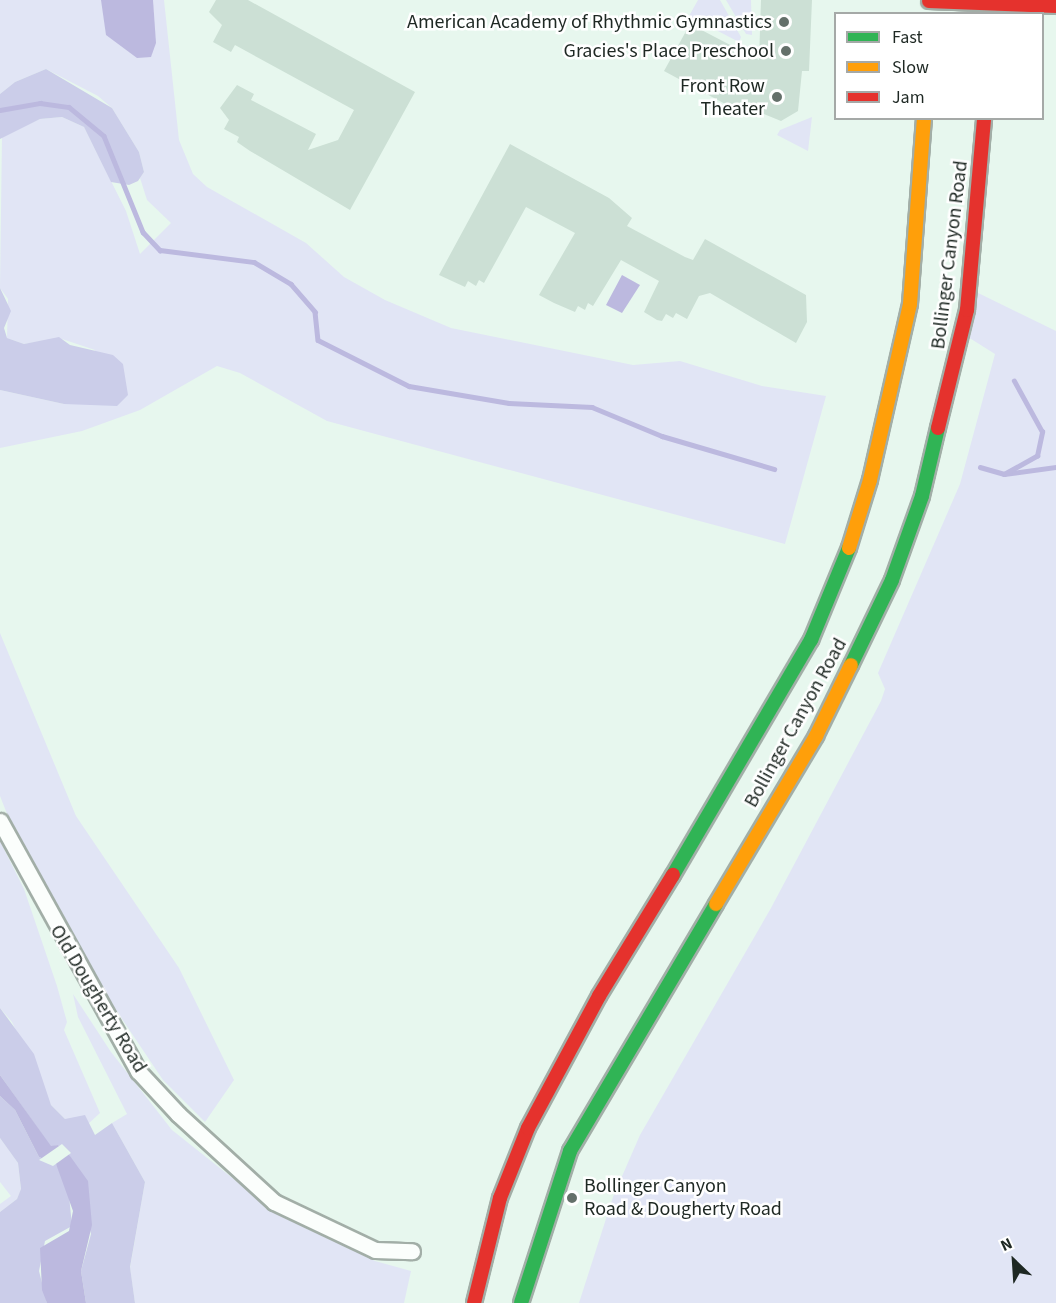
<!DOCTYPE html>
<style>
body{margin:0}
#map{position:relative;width:1056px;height:1303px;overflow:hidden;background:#e7f7ee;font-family:"Source Sans 3",sans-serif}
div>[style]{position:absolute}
.green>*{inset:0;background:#e1e5f5}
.forest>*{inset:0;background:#cbcde9}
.water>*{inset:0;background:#bcb9df}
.pier>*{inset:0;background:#e7f7ee}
.stream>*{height:4.5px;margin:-2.25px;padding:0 2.25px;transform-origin:2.25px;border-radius:2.25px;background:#bcb9df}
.building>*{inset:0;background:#cce0d5}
.roads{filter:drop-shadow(2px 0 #a2aea7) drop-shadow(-2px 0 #a2aea7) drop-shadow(0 2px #a2aea7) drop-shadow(0 -2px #a2aea7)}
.street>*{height:15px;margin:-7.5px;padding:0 7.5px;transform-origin:7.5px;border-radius:7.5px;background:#fbfefc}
.fast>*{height:14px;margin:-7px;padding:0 7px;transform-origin:7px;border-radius:7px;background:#30b455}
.slow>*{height:14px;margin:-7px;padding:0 7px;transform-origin:7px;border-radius:7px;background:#ff9f0a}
.jam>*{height:14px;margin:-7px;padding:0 7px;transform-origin:7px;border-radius:7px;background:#e5322d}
.dots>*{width:16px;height:16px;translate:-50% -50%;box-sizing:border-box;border:3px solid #fff;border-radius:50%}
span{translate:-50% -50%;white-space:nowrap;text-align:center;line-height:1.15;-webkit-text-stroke:5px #fff;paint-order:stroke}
.poi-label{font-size:20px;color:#1e2823}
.right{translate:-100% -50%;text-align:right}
.left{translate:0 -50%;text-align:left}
.street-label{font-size:20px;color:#1e2823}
.legend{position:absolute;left:834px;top:12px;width:210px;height:108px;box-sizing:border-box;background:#fff;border:2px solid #a5a9a7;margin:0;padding:8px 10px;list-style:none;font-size:18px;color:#1e2823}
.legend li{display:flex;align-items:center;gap:12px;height:30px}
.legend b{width:30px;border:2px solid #a5a9a7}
.north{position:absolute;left:984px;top:1231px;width:60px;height:60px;-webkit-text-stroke:4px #fff;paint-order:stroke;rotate:335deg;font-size:16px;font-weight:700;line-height:24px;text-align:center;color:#1e2823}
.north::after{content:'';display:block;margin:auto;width:21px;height:27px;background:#1e2823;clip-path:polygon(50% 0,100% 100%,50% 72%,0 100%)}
</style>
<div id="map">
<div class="green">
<div style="clip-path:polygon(0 0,164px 0,179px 140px,193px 174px,207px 187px,306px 243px,344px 277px,385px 300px,451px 328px,633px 365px,680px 361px,762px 386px,826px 396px,785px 544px,327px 421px,240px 373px,217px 366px,140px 410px,82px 431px,0 448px,0 390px,64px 404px,95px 350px,59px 338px,24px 344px,7px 338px,8px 299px,0 288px,2px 136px,40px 119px,62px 117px,84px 127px,126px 211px,140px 254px,171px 223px,147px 200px,140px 178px,144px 172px,139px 152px,112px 108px,98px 96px,46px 69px,15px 82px,0 94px)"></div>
<div style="clip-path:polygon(698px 0,720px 0,741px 37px,739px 42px,689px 16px)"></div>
<div style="clip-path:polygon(726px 0,751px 0,752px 35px,746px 34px)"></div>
<div style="clip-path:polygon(812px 117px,808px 151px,777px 135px,780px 130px)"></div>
<div style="clip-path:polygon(970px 289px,1056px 331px,1056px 1303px,579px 1303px,613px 1197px,640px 1135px,771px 908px,881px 701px,885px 689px,878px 673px,960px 484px,995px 354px,960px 332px)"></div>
<div style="clip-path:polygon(0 633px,76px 816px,179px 968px,234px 1080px,205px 1122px,163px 1080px,114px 1007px,17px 839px,0 796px)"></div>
<div style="clip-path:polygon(0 841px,24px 889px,57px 986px,67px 1022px,64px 1030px,100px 1113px,87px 1125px,87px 1119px,65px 1119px,51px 1105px,12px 1022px,0 1008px)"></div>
<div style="clip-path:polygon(73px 994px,111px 1052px,172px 1130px,265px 1204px,375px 1261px,411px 1271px,404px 1303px,135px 1303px,130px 1268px,145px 1182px,112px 1123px,127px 1114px,78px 1017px)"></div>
<div style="clip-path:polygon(0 1138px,18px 1163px,21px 1190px,17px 1199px,0 1212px,0 1204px,11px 1196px,0 1182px)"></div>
</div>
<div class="forest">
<div style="clip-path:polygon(46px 69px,112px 108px,139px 152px,144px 172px,138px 181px,129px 185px,111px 182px,84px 127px,62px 117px,40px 119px,0 139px,0 94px,15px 82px)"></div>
<div style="clip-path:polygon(0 288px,11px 311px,4px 328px,7px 338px,24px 344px,59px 337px,70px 345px,113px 355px,123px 364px,128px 395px,117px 406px,64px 404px,0 390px)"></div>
<div style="clip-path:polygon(0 1008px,34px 1054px,51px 1105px,65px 1119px,85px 1115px,95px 1135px,112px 1123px,145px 1182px,130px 1267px,135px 1303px,86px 1303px,81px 1271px,91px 1234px,78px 1168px,58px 1145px,51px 1147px,0 1075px)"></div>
<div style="clip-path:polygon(0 1096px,15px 1110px,39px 1157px,56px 1164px,68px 1185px,72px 1226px,45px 1241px,39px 1271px,47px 1303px,0 1303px,0 1212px,17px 1199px,21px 1189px,18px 1163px,0 1138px)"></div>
</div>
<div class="water">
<div style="clip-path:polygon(101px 0,153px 0,156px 43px,151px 57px,137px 58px,106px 35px)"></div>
<div style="clip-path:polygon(622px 275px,640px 285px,622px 313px,606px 305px)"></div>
<div style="clip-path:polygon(0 1075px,51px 1146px,58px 1145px,70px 1156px,88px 1181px,92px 1225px,81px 1271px,86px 1303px,47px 1303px,42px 1290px,40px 1248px,69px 1231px,73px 1211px,56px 1164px,39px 1157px,15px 1110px,0 1096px)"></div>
</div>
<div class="pier">
<div style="clip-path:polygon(62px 1144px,71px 1153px,53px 1166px,39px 1160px)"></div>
</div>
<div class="stream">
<div style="left:0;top:110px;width:41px;rotate:-9.9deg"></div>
<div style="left:40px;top:103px;width:29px;rotate:8deg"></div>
<div style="left:69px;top:107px;width:45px;rotate:39.6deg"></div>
<div style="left:104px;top:136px;width:104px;rotate:67.9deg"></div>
<div style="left:143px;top:232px;width:25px;rotate:47deg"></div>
<div style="left:160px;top:250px;width:95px;rotate:7.3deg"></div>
<div style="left:254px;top:262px;width:43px;rotate:30.7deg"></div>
<div style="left:291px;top:284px;width:37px;rotate:49deg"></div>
<div style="left:315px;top:312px;width:28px;rotate:84deg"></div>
<div style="left:318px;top:340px;width:102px;rotate:26.8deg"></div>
<div style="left:409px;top:386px;width:101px;rotate:9.6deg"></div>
<div style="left:509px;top:403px;width:83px;rotate:2.8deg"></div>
<div style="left:592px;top:407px;width:76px;rotate:22.5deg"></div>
<div style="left:662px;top:436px;width:117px;rotate:16.4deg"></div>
<div style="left:980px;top:467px;width:25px;rotate:16deg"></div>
<div style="left:1004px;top:474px;width:52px;rotate:-7.7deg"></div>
<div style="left:1004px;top:474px;width:38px;rotate:-29deg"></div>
<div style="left:1037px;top:456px;width:25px;rotate:-78deg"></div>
<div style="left:1042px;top:432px;width:58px;rotate:-118.8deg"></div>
</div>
<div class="building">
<div style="clip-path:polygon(216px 0,248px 0,415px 92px,350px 210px,250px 151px,237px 142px,239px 137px,224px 129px,229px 120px,220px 108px,237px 85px,254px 94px,251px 100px,316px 134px,308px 150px,338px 140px,354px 110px,235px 45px,231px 52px,213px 42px,222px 25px,209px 12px)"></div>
<div style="clip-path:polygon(761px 0,812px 0,809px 71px,802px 71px,798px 111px,781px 121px,744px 106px,740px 112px,664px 71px,690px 24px,759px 60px)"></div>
<div style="clip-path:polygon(510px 144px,609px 198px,632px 218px,627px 226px,685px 257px,693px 260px,705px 239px,806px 295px,807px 322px,796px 343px,710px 293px,699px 296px,687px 319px,676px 313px,673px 318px,666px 314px,662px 321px,657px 320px,644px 312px,659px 281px,621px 260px,593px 306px,588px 303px,585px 310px,578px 306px,575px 312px,554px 303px,539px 295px,575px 233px,526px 207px,484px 283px,479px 280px,476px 286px,468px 281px,465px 287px,439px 275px)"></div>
</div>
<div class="roads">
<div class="street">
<div style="left:0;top:821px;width:286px;rotate:61.1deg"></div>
<div style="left:138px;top:1071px;width:59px;rotate:47.1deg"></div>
<div style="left:178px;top:1114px;width:130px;rotate:42.5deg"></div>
<div style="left:274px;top:1202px;width:112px;rotate:25.4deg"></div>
<div style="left:375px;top:1250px;width:37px;rotate:2deg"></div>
</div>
<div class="fast">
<div style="left:851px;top:665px;width:94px;rotate:-64.2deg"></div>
<div style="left:892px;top:580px;width:89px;rotate:-70.3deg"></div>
<div style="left:922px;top:496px;width:70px;rotate:-76.8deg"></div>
<div style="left:673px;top:875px;width:273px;rotate:-59.6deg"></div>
<div style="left:811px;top:640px;width:100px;rotate:-67.6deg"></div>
<div style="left:521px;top:1303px;width:160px;rotate:-72.1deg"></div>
<div style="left:570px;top:1151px;width:287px;rotate:-59.4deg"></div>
</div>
<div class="slow">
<div style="left:849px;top:548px;width:71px;rotate:-72.8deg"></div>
<div style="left:870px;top:480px;width:180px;rotate:-77.2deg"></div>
<div style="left:910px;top:304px;width:187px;rotate:-85.7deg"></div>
<div style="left:716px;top:904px;width:196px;rotate:-59.2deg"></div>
<div style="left:816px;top:736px;width:79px;rotate:-63.8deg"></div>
</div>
<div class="jam">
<div style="left:929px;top:1px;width:127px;rotate:2.3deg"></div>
<div style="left:938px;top:428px;width:122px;rotate:-76.2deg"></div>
<div style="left:967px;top:310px;width:193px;rotate:-84.9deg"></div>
<div style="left:474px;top:1303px;width:108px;rotate:-76.1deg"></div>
<div style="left:500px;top:1198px;width:75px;rotate:-68.2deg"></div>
<div style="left:528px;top:1128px;width:150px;rotate:-61.7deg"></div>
<div style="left:599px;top:996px;width:142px;rotate:-58.6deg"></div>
</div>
</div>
<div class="dots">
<div style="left:784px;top:22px;background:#64706a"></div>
<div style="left:786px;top:51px;background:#64706a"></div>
<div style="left:777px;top:97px;background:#64706a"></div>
<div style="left:572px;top:1198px;background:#64706a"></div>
</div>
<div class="poi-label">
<span class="right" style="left:772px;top:22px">American Academy of Rhythmic Gymnastics</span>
<span class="right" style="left:774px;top:51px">Gracies's Place Preschool</span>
<span class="right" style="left:765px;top:98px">Front Row<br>Theater</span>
<span class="left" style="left:584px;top:1198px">Bollinger Canyon<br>Road &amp; Dougherty Road</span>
</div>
<div class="street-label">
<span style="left:950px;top:255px;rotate:-83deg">Bollinger Canyon Road</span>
<span style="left:796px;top:723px;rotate:-61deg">Bollinger Canyon Road</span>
<span style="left:98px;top:999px;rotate:59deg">Old Dougherty Road</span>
</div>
<ul class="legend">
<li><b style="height:8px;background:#30b455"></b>Fast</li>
<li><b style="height:8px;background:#ff9f0a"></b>Slow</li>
<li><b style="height:8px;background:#e5322d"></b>Jam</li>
</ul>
<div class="north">N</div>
</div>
